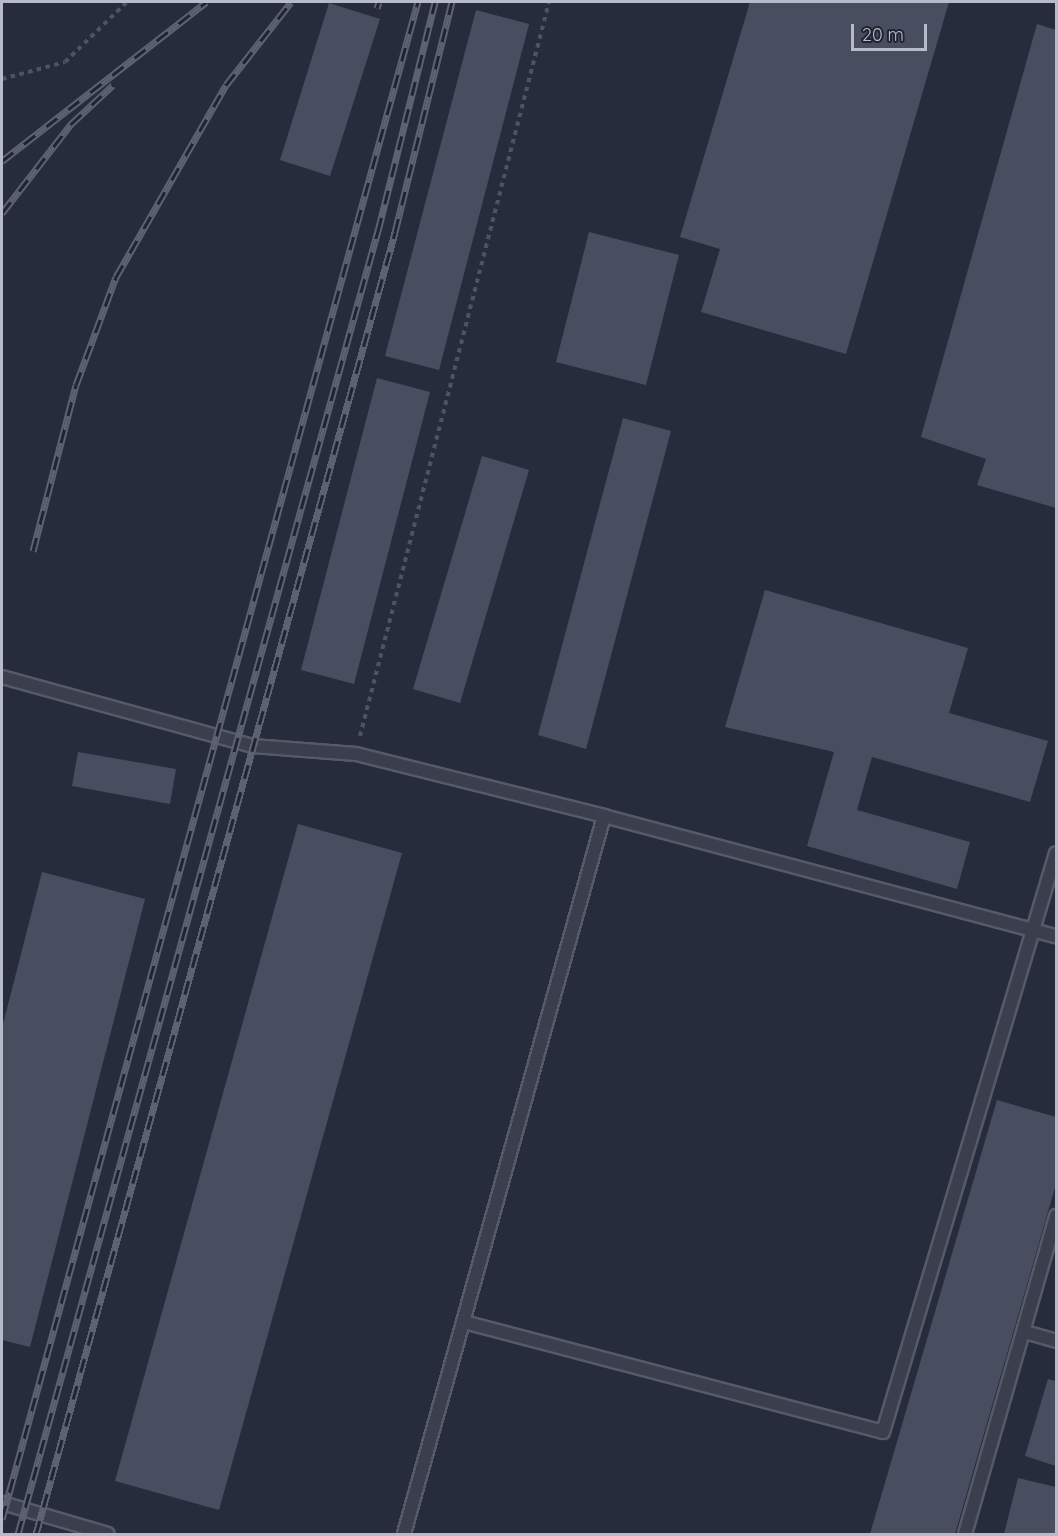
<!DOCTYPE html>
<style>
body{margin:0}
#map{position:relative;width:1058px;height:1536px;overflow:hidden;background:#272c3d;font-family:Quicksand,sans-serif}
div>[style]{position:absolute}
.building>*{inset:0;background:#494d60}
.path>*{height:4px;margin-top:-2px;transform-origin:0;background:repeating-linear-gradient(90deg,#49565d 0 4.5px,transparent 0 9px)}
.roads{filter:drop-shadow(2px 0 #565a68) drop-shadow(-2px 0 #565a68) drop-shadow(0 2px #565a68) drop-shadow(0 -2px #565a68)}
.lane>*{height:12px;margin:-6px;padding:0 6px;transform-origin:6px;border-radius:6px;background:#3b3f4d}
.rail>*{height:7px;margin-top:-3.5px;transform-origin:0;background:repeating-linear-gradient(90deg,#202432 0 14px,#5d6273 0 28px);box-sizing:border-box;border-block:2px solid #5d6273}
span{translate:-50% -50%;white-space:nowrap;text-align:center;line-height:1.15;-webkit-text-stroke:4.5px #202432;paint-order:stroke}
.frame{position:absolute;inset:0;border:3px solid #b7bac8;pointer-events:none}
.scale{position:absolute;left:851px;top:24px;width:76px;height:27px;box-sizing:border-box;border:3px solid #b7bac8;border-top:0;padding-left:8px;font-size:18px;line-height:21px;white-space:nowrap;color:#b7bac8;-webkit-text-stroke:4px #202432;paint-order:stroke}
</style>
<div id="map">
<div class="building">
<div style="clip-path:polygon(750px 2px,949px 2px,846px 354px,701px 312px,720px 249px,680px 237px)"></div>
<div style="clip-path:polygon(329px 3px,380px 19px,330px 176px,280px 160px)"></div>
<div style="clip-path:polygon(476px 10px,529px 24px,439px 370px,385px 356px)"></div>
<div style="clip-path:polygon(1037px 24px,1056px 30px,1056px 508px,977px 485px,986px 459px,921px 437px)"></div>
<div style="clip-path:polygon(589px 232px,679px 255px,646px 385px,556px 362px)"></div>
<div style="clip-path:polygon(377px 378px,430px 392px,354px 684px,301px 670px)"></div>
<div style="clip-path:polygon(623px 418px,671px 431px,586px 749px,538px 735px)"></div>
<div style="clip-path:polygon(482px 456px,529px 470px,460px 703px,413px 689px)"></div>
<div style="clip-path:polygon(765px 590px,968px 648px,949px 713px,1048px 741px,1030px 802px,872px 757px,857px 810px,970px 842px,957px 889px,807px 846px,834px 752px,725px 727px)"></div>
<div style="clip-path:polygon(78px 752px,176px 769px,170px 804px,72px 786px)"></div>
<div style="clip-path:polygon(298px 824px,402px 853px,219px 1510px,115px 1481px)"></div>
<div style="clip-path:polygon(42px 872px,145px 899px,30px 1347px,2px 1340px,2px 1028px)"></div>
<div style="clip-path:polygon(997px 1100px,1056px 1117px,1056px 1184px,955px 1534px,870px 1534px)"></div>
<div style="clip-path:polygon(1048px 1379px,1056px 1381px,1056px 1466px,1025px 1456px)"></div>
<div style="clip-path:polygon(1018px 1478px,1056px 1487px,1056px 1534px,1004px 1534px)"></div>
</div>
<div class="path">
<div style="left:2px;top:79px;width:65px;rotate:-15.1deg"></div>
<div style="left:65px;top:62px;width:86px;rotate:-44.1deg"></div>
<div style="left:360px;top:736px;width:758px;rotate:-75.56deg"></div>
</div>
<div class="roads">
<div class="lane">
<div style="left:2px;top:677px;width:260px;rotate:15.4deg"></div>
<div style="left:253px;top:746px;width:103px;rotate:4.4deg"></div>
<div style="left:356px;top:754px;width:256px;rotate:14deg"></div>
<div style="left:604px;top:816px;width:745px;rotate:105.57deg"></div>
<div style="left:604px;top:816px;width:468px;rotate:14.9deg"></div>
<div style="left:464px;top:1322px;width:433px;rotate:14.7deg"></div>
<div style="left:883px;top:1432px;width:604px;rotate:-73.36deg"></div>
<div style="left:1025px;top:1332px;width:32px;rotate:16deg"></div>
<div style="left:2px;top:1503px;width:110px;rotate:16.3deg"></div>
<div style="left:965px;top:1534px;width:331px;rotate:-74deg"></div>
</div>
</div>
<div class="rail">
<div style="left:377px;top:8px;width:6px;rotate:-72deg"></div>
<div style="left:2px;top:161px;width:259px;rotate:-37.9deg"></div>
<div style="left:2px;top:213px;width:113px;rotate:-52.2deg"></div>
<div style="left:71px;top:124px;width:57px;rotate:-42.9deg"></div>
<div style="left:33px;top:551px;width:171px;rotate:-75.5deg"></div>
<div style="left:76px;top:385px;width:115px;rotate:-69.7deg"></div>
<div style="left:116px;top:277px;width:221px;rotate:-60.2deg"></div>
<div style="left:226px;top:85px;width:105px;rotate:-51.9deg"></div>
<div style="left:2px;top:1519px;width:1573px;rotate:-74.67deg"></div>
<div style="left:18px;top:1534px;width:1352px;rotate:-74.56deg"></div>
<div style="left:378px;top:231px;width:236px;rotate:-76deg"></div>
<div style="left:36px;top:1534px;width:1351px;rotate:-74.58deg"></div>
<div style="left:395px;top:232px;width:237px;rotate:-76.1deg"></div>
</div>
<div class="frame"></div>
<div class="scale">20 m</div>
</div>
